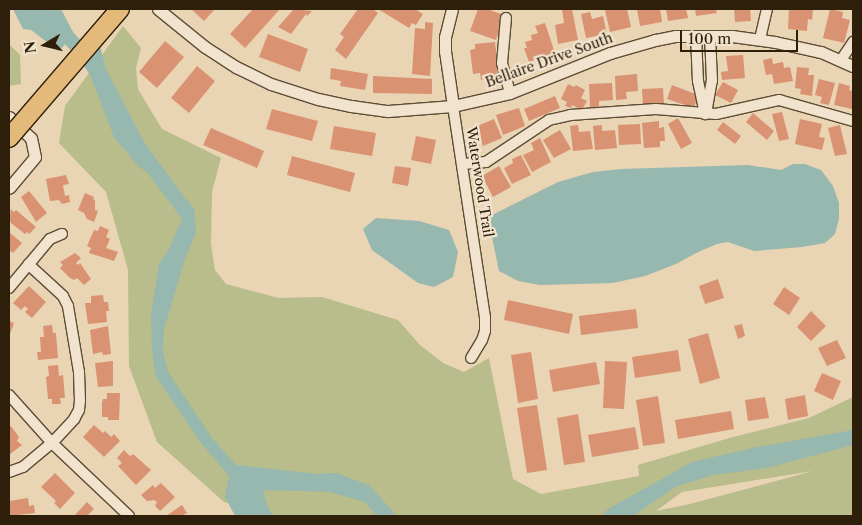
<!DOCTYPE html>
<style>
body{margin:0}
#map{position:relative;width:862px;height:525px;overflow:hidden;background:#e9d4b4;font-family:"Libre Caslon Text",serif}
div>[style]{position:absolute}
.green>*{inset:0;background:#b9bc8b}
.water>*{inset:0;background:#97b8ae}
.river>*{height:14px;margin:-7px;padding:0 7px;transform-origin:7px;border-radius:7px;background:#97b8ae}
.building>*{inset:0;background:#d99372}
.roads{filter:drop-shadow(1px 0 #5d4c35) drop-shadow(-1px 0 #5d4c35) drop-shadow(0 1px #5d4c35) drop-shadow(0 -1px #5d4c35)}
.minor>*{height:10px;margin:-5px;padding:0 5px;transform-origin:5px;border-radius:5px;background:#f1e3ce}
.tertiary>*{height:11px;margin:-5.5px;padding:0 5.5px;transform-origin:5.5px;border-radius:5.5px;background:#f1e3ce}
.bridges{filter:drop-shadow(1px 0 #2e1f0b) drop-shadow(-1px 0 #2e1f0b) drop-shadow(0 1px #2e1f0b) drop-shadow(0 -1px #2e1f0b)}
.motorway-bridge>*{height:18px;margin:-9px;padding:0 9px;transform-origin:9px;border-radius:9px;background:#e4ba7a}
span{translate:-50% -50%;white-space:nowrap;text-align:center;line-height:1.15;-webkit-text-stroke:4.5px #f1e3ce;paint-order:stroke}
.street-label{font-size:14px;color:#2e1f0b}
.frame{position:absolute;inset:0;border:10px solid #2e1f0b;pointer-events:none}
.north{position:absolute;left:20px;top:20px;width:50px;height:50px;-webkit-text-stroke:4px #f1e3ce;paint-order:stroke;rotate:261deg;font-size:14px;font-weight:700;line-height:20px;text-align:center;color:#2e1f0b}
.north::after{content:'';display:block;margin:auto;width:18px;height:22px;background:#2e1f0b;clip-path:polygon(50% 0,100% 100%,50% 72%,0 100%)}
.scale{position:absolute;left:680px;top:30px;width:118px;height:22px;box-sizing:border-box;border:2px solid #2e1f0b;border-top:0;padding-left:6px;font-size:15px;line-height:18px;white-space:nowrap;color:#2e1f0b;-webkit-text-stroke:4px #f1e3ce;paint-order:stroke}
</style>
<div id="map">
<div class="green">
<div style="clip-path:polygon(evenodd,123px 26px,141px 48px,136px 68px,138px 89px,162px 129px,221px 158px,212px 192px,211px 244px,215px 270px,226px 284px,279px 298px,322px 297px,398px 320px,420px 345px,443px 363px,464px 372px,489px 358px,513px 479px,541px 494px,639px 476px,638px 465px,733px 437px,809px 418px,853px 397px,853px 516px,265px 516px,263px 511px,224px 502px,157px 442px,129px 366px,128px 270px,106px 192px,59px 143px,65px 106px,123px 26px,813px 471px,690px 504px,656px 511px,682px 492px,813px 471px)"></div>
<div style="clip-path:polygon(9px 44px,20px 55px,21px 84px,9px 86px)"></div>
</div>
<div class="water">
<div style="clip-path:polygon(13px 9px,61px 9px,74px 34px,59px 51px,31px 30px,23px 29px)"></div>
<div style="clip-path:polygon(100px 46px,106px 69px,144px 142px,184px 197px,194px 208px,196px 232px,185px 259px,164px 329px,163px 351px,168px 372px,212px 438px,236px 465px,318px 474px,336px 473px,369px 485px,397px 516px,377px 516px,365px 502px,330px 492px,263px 490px,268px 507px,273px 516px,235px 516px,225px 497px,229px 476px,201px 443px,156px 377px,152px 351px,151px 314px,159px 263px,168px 251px,182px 219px,147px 172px,138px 166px,114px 137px,90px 75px,82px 63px)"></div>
<div style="clip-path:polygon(793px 164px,805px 164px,821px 170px,833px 186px,839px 203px,839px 219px,835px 234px,825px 243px,802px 247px,754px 251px,728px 242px,717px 244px,696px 253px,676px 264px,645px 276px,613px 283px,540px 285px,518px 281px,499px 271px,490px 227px,492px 215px,558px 182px,593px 172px,621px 169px,748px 165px,781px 170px)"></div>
<div style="clip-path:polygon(376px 218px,419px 221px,449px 230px,458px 252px,453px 277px,434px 287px,418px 283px,372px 250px,363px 229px)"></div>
<div style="clip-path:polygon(853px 430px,853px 445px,767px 468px,713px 475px,675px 487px,633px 516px,602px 516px,608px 509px,692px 462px,752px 448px)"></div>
</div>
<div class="river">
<div style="left:41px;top:9px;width:69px;rotate:46.2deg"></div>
</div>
<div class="building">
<div style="clip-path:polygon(191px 9px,215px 9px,204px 21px)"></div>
<div style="clip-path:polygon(253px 9px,280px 9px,245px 48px,230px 34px)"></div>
<div style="clip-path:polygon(294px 9px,312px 11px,307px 16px,306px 14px,291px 34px,278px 27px)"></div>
<div style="clip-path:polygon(358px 9px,373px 9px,378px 13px,346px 59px,335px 50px,344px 37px,340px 34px)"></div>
<div style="clip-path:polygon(378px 9px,415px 9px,423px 14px,416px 25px,412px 23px,409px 28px)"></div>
<div style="clip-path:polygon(478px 9px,487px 9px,504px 15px,496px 40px,470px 31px)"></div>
<div style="clip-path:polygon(562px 9px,572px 9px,578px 40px,558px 44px,555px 25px,564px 23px)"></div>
<div style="clip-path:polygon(610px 9px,627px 9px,631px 27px,610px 32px,605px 10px)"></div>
<div style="clip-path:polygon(637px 9px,660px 9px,662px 22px,640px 26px)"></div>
<div style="clip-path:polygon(666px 9px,686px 9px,688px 18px,668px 21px)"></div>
<div style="clip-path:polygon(695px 9px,716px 9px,717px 13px,696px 16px)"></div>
<div style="clip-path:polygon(734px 9px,750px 9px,751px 21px,735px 22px)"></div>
<div style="clip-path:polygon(789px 9px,813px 9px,812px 20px,808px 19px,807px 31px,788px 29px)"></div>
<div style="clip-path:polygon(830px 9px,843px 12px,842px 18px,850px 20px,844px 43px,823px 38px)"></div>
<div style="clip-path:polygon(590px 12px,592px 19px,603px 16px,607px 34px,586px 38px,581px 14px)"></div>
<div style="clip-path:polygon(425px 22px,433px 23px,430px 76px,412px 74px,415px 28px,425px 29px)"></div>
<div style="clip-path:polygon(545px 23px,555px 53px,529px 62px,524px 48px,527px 48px,525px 42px,532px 40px,531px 35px,538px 33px,535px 26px)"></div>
<div style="clip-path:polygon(268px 34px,308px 49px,300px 72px,259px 57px)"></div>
<div style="clip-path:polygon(165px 41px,184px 57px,157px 88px,139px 72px)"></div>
<div style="clip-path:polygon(495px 42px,499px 77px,481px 80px,480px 73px,473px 74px,470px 50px,475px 49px,475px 44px)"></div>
<div style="clip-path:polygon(743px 55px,745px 78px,722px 80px,721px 72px,728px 71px,726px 56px)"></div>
<div style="clip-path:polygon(772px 58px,773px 64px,783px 62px,784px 68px,790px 67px,793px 81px,774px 84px,772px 74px,766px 75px,763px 60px)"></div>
<div style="clip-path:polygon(197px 66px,215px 81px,189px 113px,171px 98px)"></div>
<div style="clip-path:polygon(797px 67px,809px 68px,808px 75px,814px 75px,812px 96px,800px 94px,801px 89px,795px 88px)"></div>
<div style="clip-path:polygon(331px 68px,368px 74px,365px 90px,340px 86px,341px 81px,330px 79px)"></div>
<div style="clip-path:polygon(637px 74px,638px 91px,626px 92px,627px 99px,616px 100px,615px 76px)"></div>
<div style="clip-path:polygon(373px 76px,432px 79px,432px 94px,373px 93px)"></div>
<div style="clip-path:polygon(819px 79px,835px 83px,829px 105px,820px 103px,822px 97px,815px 95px)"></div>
<div style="clip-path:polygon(723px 82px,738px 90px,731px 103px,715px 95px)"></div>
<div style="clip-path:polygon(612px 83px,613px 100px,599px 101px,599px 107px,590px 107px,589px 84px)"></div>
<div style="clip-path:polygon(839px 83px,850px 86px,849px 90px,853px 91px,852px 109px,834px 105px)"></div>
<div style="clip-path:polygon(568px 84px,574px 87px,576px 85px,585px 90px,581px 98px,587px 101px,582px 110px,572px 105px,571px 108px,565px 106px,567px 102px,561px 99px)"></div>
<div style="clip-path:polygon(672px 85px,698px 95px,694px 108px,667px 99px)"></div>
<div style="clip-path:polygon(663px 88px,664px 104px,643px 105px,642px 89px)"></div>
<div style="clip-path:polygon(555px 96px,560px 108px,529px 121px,524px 109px)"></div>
<div style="clip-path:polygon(519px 108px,525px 126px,503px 135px,496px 115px)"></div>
<div style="clip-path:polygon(272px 109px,318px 121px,312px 141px,266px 129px)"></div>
<div style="clip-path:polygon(782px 112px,789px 139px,779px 141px,772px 114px)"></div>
<div style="clip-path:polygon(753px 113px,774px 131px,767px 140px,746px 122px)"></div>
<div style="clip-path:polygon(678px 118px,692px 143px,681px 149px,668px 124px)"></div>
<div style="clip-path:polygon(494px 119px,502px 138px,483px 146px,475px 127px)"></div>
<div style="clip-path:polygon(800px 119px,822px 124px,819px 137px,825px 138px,822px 150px,795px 144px)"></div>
<div style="clip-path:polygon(659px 121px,659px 128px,664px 127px,665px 141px,660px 141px,660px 147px,644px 148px,642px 123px)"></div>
<div style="clip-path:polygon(723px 122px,741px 136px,735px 144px,717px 130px)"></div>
<div style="clip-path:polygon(640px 124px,641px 144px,619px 145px,618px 125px)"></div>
<div style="clip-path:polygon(578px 125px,579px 132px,590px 131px,593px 149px,573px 151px,570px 126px)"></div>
<div style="clip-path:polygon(602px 125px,602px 131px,615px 130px,617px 148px,595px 150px,593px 126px)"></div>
<div style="clip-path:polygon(840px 125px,847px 154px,835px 156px,828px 128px)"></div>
<div style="clip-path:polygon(334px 126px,376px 133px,372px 156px,330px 149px)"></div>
<div style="clip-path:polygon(211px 128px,264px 151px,257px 168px,203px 145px)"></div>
<div style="clip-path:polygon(560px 130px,571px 149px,554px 158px,543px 140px)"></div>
<div style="clip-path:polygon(416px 136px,436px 140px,431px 164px,411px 160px)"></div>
<div style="clip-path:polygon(540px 138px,551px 162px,532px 172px,523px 155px,534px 150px,531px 143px)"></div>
<div style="clip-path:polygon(521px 155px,531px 175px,512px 184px,504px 168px,513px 163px,512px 159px)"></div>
<div style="clip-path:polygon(292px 156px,355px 173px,350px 192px,287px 175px)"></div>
<div style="clip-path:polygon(395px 166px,411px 168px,408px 186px,392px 183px)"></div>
<div style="clip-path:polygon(499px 166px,511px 187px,493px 197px,482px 176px)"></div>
<div style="clip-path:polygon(66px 175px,69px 184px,63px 185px,65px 196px,69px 195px,70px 202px,62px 204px,59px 200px,50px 201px,46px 179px)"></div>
<div style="clip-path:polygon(29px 191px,47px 213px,36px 222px,21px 197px)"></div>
<div style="clip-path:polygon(85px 193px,94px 197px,93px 199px,95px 200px,95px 210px,98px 211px,94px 222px,87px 219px,84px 213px,78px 210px)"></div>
<div style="clip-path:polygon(11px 209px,14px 212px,16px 210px,36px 227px,29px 234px,27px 232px,25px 234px,11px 223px,9px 218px)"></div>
<div style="clip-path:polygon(100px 226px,109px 230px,106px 237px,110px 239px,106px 248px,118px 252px,114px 261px,89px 253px,91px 248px,87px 246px,94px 230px,98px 231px)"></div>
<div style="clip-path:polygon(9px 232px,22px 243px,13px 253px,9px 250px)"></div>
<div style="clip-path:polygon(75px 253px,81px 258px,76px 263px,78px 265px,80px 263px,91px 279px,84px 285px,77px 278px,74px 280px,70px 278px,60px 268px,63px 265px,60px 262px)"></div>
<div style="clip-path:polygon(718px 279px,724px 298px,705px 304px,699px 286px)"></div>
<div style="clip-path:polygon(29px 286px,46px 302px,32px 318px,25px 312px,28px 309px,25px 306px,21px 310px,13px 303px)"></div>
<div style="clip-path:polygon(784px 287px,800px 298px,789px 315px,773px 304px)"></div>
<div style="clip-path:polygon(103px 295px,104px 302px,108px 302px,109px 311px,106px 311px,107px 322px,88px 324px,85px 303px,91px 303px,91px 296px)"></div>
<div style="clip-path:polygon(508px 300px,573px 314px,569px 334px,504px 320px)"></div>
<div style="clip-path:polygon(636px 309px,638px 328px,581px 335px,579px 316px)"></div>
<div style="clip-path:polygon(811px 311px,826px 326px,811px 341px,797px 327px)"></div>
<div style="clip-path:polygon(9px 321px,14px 323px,9px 337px)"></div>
<div style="clip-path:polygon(742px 324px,745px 336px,738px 339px,734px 326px)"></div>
<div style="clip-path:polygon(52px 325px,53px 333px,56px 333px,58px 358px,38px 360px,37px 352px,41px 352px,40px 337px,44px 337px,43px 326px)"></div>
<div style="clip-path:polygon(108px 326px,111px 354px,103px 355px,102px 352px,93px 354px,90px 330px)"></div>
<div style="clip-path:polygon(708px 333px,720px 378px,700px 384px,688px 339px)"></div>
<div style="clip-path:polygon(837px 340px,846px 358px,827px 366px,818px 348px)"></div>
<div style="clip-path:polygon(678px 350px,681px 371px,635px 378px,632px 357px)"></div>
<div style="clip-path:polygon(531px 352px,538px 399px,518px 403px,511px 355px)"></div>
<div style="clip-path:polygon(113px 361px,113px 386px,98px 387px,95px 363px)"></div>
<div style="clip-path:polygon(605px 361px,627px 362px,624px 409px,603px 408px)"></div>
<div style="clip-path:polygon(596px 362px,600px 384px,553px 392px,549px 370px)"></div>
<div style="clip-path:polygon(58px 365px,59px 376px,63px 375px,65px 398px,60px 398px,61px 404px,52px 404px,52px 399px,48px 399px,46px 377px,49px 376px,48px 366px)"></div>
<div style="clip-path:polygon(822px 373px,841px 381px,833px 400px,814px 391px)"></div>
<div style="clip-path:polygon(107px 393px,120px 393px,119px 420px,108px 420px,108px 417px,102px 417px,102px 403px,103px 399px,107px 399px)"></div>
<div style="clip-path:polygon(805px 395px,808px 416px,788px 420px,785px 399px)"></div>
<div style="clip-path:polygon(658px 396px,665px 443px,643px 446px,636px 400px)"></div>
<div style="clip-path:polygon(765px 397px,769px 418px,748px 421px,745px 400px)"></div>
<div style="clip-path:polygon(537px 405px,547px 470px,527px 473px,517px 408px)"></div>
<div style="clip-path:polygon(731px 411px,734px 429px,678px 439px,675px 420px)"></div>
<div style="clip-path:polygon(578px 414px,585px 462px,564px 465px,557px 418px)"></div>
<div style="clip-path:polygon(94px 425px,103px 433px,105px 431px,111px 437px,114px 434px,120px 441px,104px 457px,83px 437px)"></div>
<div style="clip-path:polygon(11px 426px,19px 437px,17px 441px,22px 445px,9px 455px,9px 428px)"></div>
<div style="clip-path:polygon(635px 427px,639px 449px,592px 457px,588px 435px)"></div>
<div style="clip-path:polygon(124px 450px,130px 456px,133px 454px,151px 470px,136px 485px,118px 466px,122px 463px,117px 458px)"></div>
<div style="clip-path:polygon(55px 473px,75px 493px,60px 509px,54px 503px,56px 501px,41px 487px)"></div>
<div style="clip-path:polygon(161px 483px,175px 497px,160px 511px,155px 506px,157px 502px,154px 500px,147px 501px,141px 495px,153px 485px,155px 488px)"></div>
<div style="clip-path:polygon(28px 498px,29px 506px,34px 505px,35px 513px,9px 516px,9px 501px)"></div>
<div style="clip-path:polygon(87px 502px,94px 509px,87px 516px,74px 516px)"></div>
<div style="clip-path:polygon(182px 505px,187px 513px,181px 516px,166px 516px)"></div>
</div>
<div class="roads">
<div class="minor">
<div style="left:506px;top:18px;width:45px;rotate:95.1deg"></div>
<div style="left:502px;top:63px;width:31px;rotate:75deg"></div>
<div style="left:696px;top:36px;width:45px;rotate:87.5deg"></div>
<div style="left:698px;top:81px;width:34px;rotate:78deg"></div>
<div style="left:760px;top:39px;width:31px;rotate:-77deg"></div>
<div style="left:841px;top:60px;width:22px;rotate:-56deg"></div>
<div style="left:453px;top:106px;width:213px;rotate:81.4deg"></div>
<div style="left:485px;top:317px;width:14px;rotate:90deg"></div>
<div style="left:485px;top:331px;width:9px;rotate:108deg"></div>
<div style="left:482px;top:340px;width:21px;rotate:121deg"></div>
<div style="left:707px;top:108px;width:27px;rotate:-80deg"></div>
<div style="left:712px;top:81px;width:45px;rotate:-92.5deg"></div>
<div style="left:463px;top:164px;width:23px;rotate:-5deg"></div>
<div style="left:486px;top:162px;width:76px;rotate:-33.7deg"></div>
<div style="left:549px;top:120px;width:22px;rotate:-13deg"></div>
<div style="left:570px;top:115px;width:86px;rotate:-4deg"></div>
<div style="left:656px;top:109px;width:60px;rotate:4.8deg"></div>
<div style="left:716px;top:114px;width:65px;rotate:-12.5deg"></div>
<div style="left:779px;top:100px;width:77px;rotate:15.8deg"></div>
<div style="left:9px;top:288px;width:64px;rotate:-50.1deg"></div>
<div style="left:50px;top:239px;width:13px;rotate:-23deg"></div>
<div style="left:9px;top:395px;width:64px;rotate:48.1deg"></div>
<div style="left:52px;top:443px;width:106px;rotate:43.5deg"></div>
<div style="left:9px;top:472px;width:15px;rotate:-20deg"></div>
<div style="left:23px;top:467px;width:38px;rotate:-40deg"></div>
<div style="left:52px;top:443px;width:33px;rotate:-47deg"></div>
<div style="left:74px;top:419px;width:10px;rotate:-61deg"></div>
<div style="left:79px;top:410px;width:9px;rotate:-84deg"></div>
<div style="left:80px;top:401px;width:29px;rotate:-92deg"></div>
<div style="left:79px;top:372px;width:67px;rotate:-99.5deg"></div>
<div style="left:68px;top:306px;width:11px;rotate:-117deg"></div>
<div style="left:63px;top:296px;width:47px;rotate:-137.6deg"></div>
</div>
<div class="tertiary">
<div style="left:158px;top:9px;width:60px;rotate:39deg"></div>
<div style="left:205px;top:47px;width:37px;rotate:33deg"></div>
<div style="left:236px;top:67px;width:39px;rotate:26deg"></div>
<div style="left:271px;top:84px;width:49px;rotate:17.7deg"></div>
<div style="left:318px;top:99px;width:34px;rotate:12deg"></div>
<div style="left:351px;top:106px;width:37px;rotate:8deg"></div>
<div style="left:388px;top:111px;width:65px;rotate:-4.4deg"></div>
<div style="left:453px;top:106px;width:58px;rotate:-12.8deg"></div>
<div style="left:510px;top:93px;width:108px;rotate:-21.8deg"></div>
<div style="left:610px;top:53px;width:47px;rotate:-16.1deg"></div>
<div style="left:655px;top:40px;width:20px;rotate:-11deg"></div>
<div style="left:675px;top:36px;width:57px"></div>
<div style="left:732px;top:36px;width:43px;rotate:7.9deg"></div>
<div style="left:775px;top:42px;width:47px;rotate:12.3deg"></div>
<div style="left:821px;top:52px;width:35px;rotate:24deg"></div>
<div style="left:452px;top:9px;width:29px;rotate:104deg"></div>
<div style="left:445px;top:37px;width:14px;rotate:90deg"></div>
<div style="left:445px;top:51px;width:56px;rotate:81.7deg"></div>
<div style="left:9px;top:117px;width:30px;rotate:44deg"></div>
<div style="left:31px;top:138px;width:19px;rotate:78deg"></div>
<div style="left:35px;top:157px;width:40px;rotate:130deg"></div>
</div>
</div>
<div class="bridges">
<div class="motorway-bridge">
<div style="left:9px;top:138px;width:170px;rotate:-49.3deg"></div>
</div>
</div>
<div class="street-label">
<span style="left:549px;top:60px;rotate:-20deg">Bellaire Drive South</span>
<span style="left:480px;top:182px;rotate:81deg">Waterwood Trail</span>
</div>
<div class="frame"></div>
<div class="north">N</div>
<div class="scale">100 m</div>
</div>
